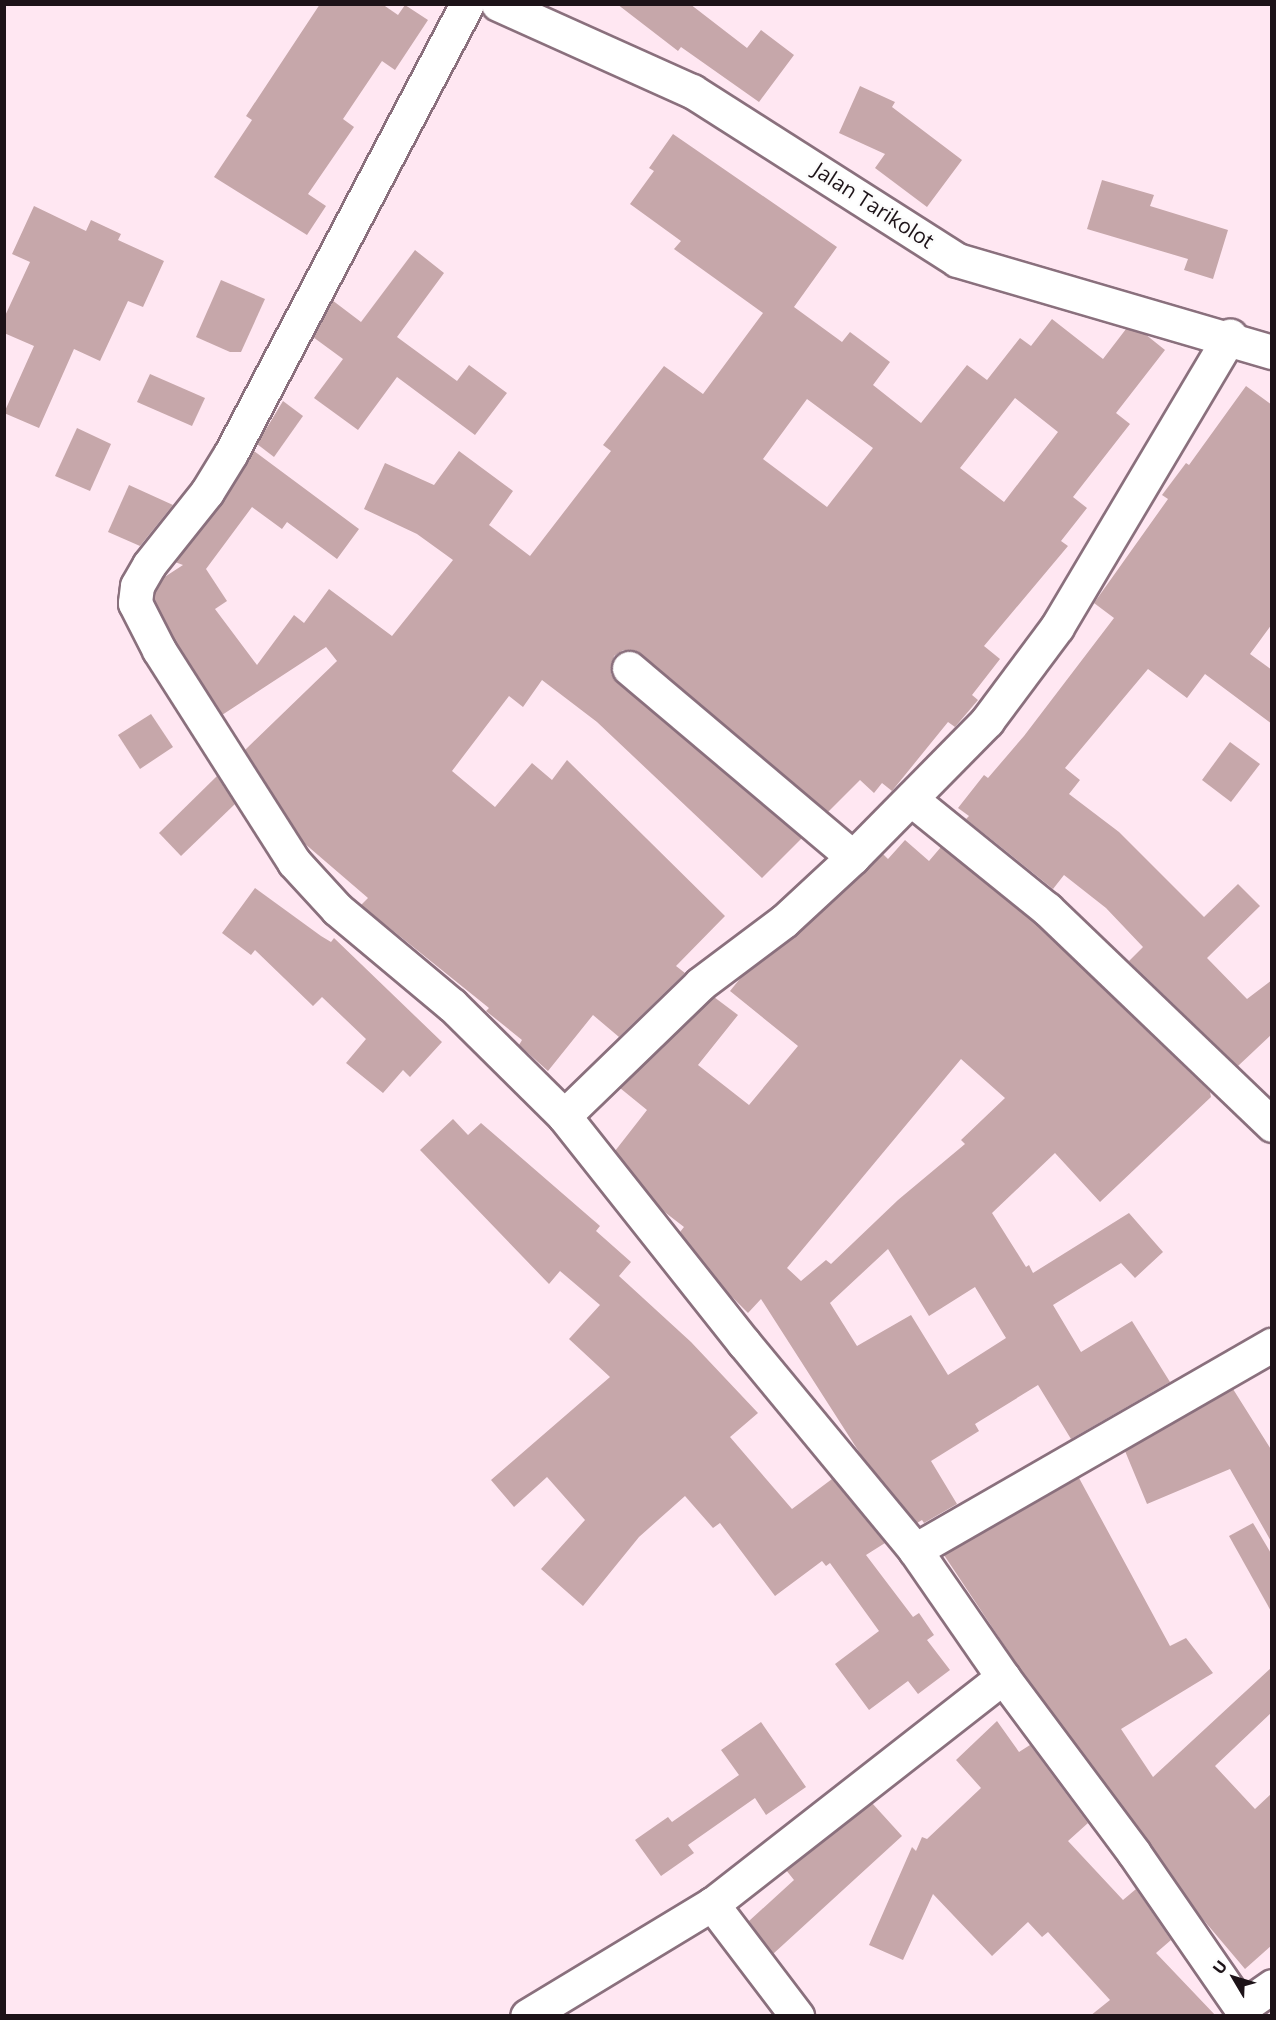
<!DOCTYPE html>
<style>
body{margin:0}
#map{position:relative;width:1276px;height:2020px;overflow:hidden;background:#ffe7f2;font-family:"Open Sans",sans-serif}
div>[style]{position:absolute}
.building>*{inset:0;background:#c6a7aa}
.roads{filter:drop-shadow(2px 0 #8a707d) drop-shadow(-2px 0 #8a707d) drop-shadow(0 2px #8a707d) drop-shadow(0 -2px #8a707d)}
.minor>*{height:33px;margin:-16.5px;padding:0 16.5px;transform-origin:16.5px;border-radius:16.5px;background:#fff}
span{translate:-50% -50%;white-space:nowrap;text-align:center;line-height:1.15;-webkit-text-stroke:4.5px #fcfcfc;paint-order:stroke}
.street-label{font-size:21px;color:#1d1318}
.frame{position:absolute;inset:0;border:6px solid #1d1318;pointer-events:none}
.north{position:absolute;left:1204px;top:1948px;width:60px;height:60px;-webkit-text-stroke:4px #fcfcfc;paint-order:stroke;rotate:308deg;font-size:16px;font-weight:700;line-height:24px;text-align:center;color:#1d1318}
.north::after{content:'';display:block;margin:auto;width:21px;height:27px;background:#1d1318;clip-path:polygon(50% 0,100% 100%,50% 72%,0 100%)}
</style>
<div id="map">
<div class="building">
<div style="clip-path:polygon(320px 4px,382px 4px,398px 15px,405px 5px,428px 20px,395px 70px,382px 61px,343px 119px,354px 127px,308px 194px,326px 206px,307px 235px,214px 177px,252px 120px,246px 116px)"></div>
<div style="clip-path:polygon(617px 4px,690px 4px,747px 48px,761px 30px,794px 55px,759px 102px,681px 47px,678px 51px)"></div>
<div style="clip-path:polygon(860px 86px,895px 102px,892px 107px,962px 160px,927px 207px,875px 168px,885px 154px,839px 133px)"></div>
<div style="clip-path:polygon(evenodd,673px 134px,837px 247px,794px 307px,842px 342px,850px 332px,890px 362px,873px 385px,921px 423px,967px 365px,987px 380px,1020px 338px,1031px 346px,1052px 319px,1103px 359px,1126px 329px,1145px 334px,1165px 350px,1116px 413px,1130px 424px,1073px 497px,1087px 508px,1061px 541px,1068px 546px,984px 646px,1000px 659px,972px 695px,978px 700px,955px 727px,948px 722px,892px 791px,882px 783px,874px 793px,860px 780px,828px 812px,641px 654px,623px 650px,614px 656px,611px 674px,617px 682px,802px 838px,762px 878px,597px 722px,542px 680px,523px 707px,509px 696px,452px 771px,495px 807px,532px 763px,552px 780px,567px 760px,725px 916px,676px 966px,685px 973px,619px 1037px,593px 1015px,548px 1071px,519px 1045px,522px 1040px,486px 1011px,489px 1008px,361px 905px,368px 898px,304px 843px,245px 750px,337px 661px,326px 647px,222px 715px,175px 641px,154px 600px,155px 592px,163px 578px,183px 565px,175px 562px,222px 504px,254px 451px,359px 529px,337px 559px,287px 522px,282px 529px,252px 507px,206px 569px,227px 601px,215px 609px,257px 665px,294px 615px,304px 623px,329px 589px,392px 636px,453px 560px,417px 534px,364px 509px,385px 463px,434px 485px,459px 451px,513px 491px,489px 525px,530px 556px,611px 451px,603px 445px,664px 366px,703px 394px,763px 313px,674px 249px,681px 241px,630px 204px,654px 171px,649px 168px,673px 134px,1015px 398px,1058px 432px,1004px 502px,960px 468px,1015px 398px,673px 134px,807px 399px,873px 448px,827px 507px,763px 459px,807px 399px)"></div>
<div style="clip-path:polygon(1102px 180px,1154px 195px,1150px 206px,1228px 230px,1213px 279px,1184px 270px,1188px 259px,1087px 229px)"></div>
<div style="clip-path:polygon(34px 206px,86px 231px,91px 220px,121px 234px,118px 240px,164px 261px,143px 307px,128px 301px,100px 361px,74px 349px,39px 428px,4px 413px,34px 346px,4px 333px,4px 318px,30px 262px,12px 254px)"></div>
<div style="clip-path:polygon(415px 250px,444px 273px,397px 337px,457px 381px,469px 365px,507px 393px,475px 435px,397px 377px,358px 430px,314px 398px,343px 359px,313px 337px,332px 300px,361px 322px)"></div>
<div style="clip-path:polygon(221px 280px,265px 299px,241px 352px,230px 352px,196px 337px)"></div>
<div style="clip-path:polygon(150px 374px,205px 398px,192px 426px,137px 402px)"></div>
<div style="clip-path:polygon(1246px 386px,1272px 405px,1272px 624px,1250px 654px,1272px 670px,1272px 724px,1205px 674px,1187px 698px,1148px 669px,1065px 768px,1080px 780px,1069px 794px,1119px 832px,1204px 917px,1238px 884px,1260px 906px,1207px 958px,1247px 999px,1272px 980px,1272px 1034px,1238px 1066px,1129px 961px,1143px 947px,1106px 908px,1064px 875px,1053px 889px,966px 819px,969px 816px,958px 808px,984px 775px,988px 778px,1024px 736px,1114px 618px,1094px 603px,1168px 499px,1162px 495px,1186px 463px,1189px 465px)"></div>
<div style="clip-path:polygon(283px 401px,303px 416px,274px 457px,257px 444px)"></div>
<div style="clip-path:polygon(77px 428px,111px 444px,90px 491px,55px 476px)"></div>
<div style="clip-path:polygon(129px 485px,173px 505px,140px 546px,108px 532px)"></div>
<div style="clip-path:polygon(151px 714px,173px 747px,140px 769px,118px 735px)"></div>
<div style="clip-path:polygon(1230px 742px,1260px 764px,1231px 802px,1202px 780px)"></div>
<div style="clip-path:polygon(217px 776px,235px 804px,181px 856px,159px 833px)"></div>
<div style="clip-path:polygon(evenodd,905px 840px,929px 861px,941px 847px,1035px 923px,1210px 1092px,1211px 1097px,1100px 1202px,1055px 1153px,992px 1213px,1026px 1267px,1029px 1265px,1033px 1273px,1129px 1213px,1163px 1252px,1135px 1278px,1121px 1263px,1053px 1305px,1081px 1352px,1132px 1321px,1170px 1382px,1071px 1439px,1038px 1385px,975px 1424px,979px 1431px,931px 1461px,957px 1504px,924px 1523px,922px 1520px,917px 1523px,861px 1455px,761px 1299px,748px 1313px,729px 1294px,680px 1232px,684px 1227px,662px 1210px,615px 1151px,647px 1110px,620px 1088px,714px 997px,738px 1015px,698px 1065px,749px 1105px,798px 1046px,730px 991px,743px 975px,797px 935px,883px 854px,888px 859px,905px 840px,961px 1059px,1005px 1098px,961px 1140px,965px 1144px,898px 1200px,831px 1264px,826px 1260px,801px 1281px,787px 1268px,961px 1059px,905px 840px,888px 1249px,929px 1316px,975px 1287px,1006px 1338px,948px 1375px,911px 1315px,857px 1346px,830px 1303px,888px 1249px)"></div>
<div style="clip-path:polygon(255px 888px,321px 936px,331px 942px,334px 938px,442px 1042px,410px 1077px,403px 1070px,383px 1093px,346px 1063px,366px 1039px,322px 997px,313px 1006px,255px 950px,251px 955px,222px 933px)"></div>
<div style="clip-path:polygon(453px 1119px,468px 1135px,481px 1123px,600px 1226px,596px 1231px,631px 1262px,619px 1276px,691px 1342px,758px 1413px,730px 1437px,792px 1509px,832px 1479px,885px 1543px,866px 1555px,913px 1617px,919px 1613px,934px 1635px,927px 1640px,950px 1670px,918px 1694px,908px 1681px,869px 1710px,835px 1664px,879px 1631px,830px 1563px,826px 1566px,822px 1561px,775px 1596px,720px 1523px,713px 1528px,685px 1496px,639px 1537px,583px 1606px,541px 1569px,585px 1520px,547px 1477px,514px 1507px,491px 1480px,610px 1377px,569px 1339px,600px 1305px,560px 1271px,549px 1284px,420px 1150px)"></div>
<div style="clip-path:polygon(1233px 1389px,1272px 1451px,1272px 1543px,1230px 1469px,1147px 1504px,1125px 1451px)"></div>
<div style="clip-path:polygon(1079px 1478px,1170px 1646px,1186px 1638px,1213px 1673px,1121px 1729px,1153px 1777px,1272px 1667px,1272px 1712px,1215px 1766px,1255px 1809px,1272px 1793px,1272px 1945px,1245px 1969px,1201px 1917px,1018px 1666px,944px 1555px)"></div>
<div style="clip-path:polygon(1253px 1523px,1272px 1555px,1272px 1613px,1229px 1536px)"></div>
<div style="clip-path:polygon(997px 1721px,1019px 1752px,1030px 1745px,1088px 1823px,1068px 1841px,1123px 1900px,1136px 1889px,1171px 1940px,1156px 1953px,1216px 2016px,1090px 2016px,1110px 2000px,1048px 1932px,1042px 1937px,1028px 1922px,992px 1956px,933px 1894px,903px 1960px,869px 1945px,912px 1847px,916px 1851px,922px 1837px,927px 1839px,981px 1788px,956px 1760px)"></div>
<div style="clip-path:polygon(761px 1722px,806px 1787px,766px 1815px,755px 1798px,688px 1845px,694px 1853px,661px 1876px,635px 1840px,668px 1817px,672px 1822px,739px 1775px,721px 1750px)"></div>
<div style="clip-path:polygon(872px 1803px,902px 1836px,773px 1954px,749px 1921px,794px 1880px,786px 1870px)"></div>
</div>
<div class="roads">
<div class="minor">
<div style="left:467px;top:4px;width:507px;rotate:117.73deg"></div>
<div style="left:231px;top:453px;width:46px;rotate:121.6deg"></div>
<div style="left:207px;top:492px;width:93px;rotate:128.5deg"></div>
<div style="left:149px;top:565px;width:24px;rotate:120deg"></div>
<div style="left:137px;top:586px;width:17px;rotate:97deg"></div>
<div style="left:135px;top:603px;width:53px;rotate:62.9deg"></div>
<div style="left:159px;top:650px;width:251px;rotate:57.5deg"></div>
<div style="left:294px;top:862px;width:64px;rotate:47.5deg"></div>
<div style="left:337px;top:909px;width:150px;rotate:39.9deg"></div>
<div style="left:452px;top:1005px;width:158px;rotate:44.7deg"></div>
<div style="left:564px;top:1116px;width:290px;rotate:51.6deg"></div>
<div style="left:744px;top:1343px;width:268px;rotate:50.4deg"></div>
<div style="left:915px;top:1550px;width:155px;rotate:55.3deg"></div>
<div style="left:1003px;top:1677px;width:369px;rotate:142deg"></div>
<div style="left:712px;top:1904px;width:216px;rotate:148.8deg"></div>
<div style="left:498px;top:4px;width:213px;rotate:24.2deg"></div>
<div style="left:692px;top:91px;width:314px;rotate:32.5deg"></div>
<div style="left:957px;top:260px;width:328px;rotate:16.3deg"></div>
<div style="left:629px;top:668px;width:293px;rotate:40.2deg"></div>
<div style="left:911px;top:799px;width:175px;rotate:39deg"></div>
<div style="left:1047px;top:909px;width:312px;rotate:43.8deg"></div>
<div style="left:564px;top:1116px;width:190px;rotate:-44.1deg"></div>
<div style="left:700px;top:984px;width:105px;rotate:-36.9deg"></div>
<div style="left:784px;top:921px;width:94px;rotate:-42.8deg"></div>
<div style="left:853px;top:857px;width:191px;rotate:-45.4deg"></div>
<div style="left:987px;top:721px;width:117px;rotate:-53.3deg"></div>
<div style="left:1057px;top:627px;width:339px;rotate:-59.3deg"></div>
<div style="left:915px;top:1550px;width:412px;rotate:-29.9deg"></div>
<div style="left:1003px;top:1677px;width:219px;rotate:53.3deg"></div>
<div style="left:1134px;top:1853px;width:188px;rotate:55.4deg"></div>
<div style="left:1241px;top:2008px;width:38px;rotate:-35deg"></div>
<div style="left:712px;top:1904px;width:141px;rotate:52.8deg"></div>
</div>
</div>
<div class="street-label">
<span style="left:874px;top:205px;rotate:33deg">Jalan Tarikolot</span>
</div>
<div class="frame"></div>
<div class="north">U</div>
</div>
